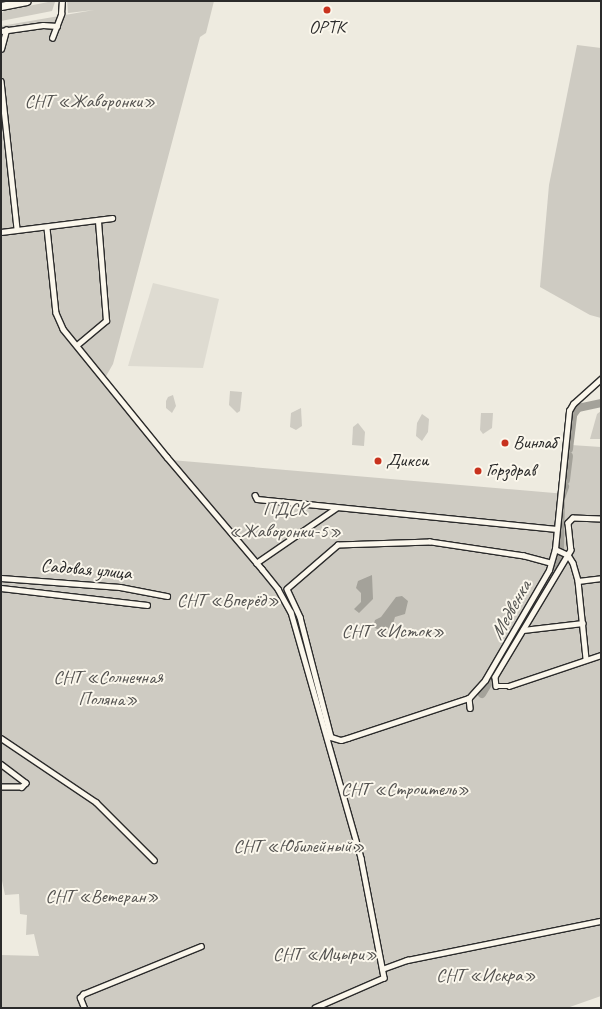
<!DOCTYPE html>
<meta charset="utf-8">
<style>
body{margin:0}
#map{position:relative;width:602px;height:1009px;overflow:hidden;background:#eeebe0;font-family:Caveat,sans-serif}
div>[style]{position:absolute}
.built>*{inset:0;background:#dedbd1}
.green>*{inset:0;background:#cecbc2}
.water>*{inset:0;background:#a4a29a}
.river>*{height:8px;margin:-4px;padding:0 4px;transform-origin:4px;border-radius:4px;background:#a4a29a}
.roads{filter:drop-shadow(1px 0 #2b2b2b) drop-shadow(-1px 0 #2b2b2b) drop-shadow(0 1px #2b2b2b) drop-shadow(0 -1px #2b2b2b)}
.street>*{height:4.5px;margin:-2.25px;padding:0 2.25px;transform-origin:2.25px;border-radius:2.25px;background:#fbf7ec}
.primary>*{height:7px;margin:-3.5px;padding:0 3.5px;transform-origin:3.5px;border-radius:3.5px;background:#fbf7ec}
.dots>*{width:11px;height:11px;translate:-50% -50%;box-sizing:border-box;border:2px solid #fbf7ec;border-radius:50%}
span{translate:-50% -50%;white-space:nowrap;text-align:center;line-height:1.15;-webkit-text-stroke:4px #fbf7ec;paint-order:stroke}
.poi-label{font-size:19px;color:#2b2b2b}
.left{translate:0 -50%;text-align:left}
.park-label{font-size:19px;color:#545351}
.street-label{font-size:19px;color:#2b2b2b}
.water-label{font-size:20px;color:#555552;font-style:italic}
.frame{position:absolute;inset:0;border:2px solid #2b2b2b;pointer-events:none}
</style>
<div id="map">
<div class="built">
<div style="clip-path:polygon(153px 283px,219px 299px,203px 368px,128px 366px)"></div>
</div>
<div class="green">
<div style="clip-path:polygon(53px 1px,55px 2px,52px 11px,1px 21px,1px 14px,4px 11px)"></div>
<div style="clip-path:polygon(67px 1px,214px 1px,206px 33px,200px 37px,113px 364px,105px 378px,171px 460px,566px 494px,571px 445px,601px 447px,601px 996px,567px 1008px,1px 1008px,1px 955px,39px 956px,34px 934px,26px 935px,27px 915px,20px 914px,19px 894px,5px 895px,1px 876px,1px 26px,94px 10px,68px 13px)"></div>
<div style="clip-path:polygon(577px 45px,601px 48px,601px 318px,590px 315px,540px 287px,549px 185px)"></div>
<div style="clip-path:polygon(230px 391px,242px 392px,240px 411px,237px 413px,229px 405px)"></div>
<div style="clip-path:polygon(173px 395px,176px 406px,172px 413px,166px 408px,166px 401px,168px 397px)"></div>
<div style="clip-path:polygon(301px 408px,302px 426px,296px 430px,290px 427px,291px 413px)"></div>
<div style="clip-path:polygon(601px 411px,601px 439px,590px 439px,597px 414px)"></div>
<div style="clip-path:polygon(481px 413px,493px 413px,492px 428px,483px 434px,480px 430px)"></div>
<div style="clip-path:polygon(422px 414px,429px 419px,428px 432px,422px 441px,416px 436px,417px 423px)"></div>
<div style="clip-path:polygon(358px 423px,365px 432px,364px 446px,352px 445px,353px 427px)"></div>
</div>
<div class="water">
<div style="clip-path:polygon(372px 575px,373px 599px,359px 613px,354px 609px,361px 602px,361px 593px,356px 588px,358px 581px)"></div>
<div style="clip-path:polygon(402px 596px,408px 601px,405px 614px,395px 617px,392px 627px,385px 633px,373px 627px,375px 620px,381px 617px,396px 597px)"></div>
</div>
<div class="river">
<div style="left:569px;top:449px;width:34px;rotate:-83deg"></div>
<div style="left:573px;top:415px;width:9px;rotate:-54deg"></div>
<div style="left:578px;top:408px;width:24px;rotate:-12deg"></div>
<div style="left:566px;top:480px;width:24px;rotate:-83deg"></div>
<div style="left:560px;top:549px;width:51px;rotate:-88.9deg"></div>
<div style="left:561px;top:498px;width:12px;rotate:-70deg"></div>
<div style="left:489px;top:681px;width:145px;rotate:-60.6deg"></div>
<div style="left:482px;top:694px;width:12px;rotate:-59deg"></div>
</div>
<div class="roads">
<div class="street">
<div style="left:1px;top:31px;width:42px;rotate:-8.1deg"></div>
<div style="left:43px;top:25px;width:14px;rotate:4deg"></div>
<div style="left:52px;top:38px;width:26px;rotate:-69deg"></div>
<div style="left:61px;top:14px;width:13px;rotate:-86deg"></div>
<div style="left:1px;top:49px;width:20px;rotate:-75deg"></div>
<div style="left:1px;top:81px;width:149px;rotate:83.8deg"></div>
<div style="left:47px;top:228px;width:85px;rotate:84deg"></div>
<div style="left:56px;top:313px;width:17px;rotate:66deg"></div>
<div style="left:63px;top:329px;width:165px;rotate:50.9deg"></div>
<div style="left:167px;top:457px;width:147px;rotate:49.7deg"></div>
<div style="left:262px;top:569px;width:26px;rotate:51deg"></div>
<div style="left:278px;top:589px;width:26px;rotate:61deg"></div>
<div style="left:291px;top:612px;width:256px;rotate:74.1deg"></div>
<div style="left:361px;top:858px;width:122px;rotate:79.1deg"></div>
<div style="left:384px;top:978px;width:75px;rotate:156.5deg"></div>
<div style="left:1px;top:232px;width:112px;rotate:-7.2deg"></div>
<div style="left:77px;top:345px;width:38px;rotate:-40deg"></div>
<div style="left:106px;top:321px;width:100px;rotate:-94.6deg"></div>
<div style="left:255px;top:495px;width:4px;rotate:63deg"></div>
<div style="left:257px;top:499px;width:301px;rotate:5.7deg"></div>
<div style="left:601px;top:519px;width:28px;rotate:-178deg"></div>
<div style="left:573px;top:518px;width:7px;rotate:135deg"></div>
<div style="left:568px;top:523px;width:27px;rotate:84deg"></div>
<div style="left:571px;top:550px;width:148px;rotate:120.9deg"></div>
<div style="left:495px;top:677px;width:9px;rotate:84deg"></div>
<div style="left:496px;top:686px;width:13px"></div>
<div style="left:509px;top:686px;width:97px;rotate:-18.6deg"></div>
<div style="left:555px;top:549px;width:14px;rotate:25deg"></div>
<div style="left:568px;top:555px;width:9px;rotate:58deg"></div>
<div style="left:573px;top:563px;width:19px;rotate:74deg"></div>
<div style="left:578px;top:581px;width:78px;rotate:84.1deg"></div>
<div style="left:256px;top:563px;width:97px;rotate:-34.5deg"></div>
<div style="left:550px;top:563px;width:27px;rotate:-165deg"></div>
<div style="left:524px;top:556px;width:95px;rotate:-171.5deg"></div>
<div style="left:430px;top:542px;width:92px;rotate:178.1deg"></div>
<div style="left:338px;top:545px;width:67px;rotate:139.2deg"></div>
<div style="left:287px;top:589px;width:31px;rotate:65deg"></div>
<div style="left:300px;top:617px;width:124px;rotate:75.5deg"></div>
<div style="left:331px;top:737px;width:10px;rotate:17deg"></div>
<div style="left:341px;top:740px;width:7px;rotate:-16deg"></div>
<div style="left:348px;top:738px;width:127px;rotate:-18.3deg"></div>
<div style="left:469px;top:698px;width:24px;rotate:-48deg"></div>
<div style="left:485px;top:680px;width:127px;rotate:-59.8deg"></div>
<div style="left:549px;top:570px;width:22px;rotate:-74deg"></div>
<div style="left:555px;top:549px;width:139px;rotate:-84.2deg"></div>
<div style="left:569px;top:411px;width:8px;rotate:-60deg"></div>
<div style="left:573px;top:404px;width:38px;rotate:-42deg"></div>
<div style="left:1px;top:578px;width:119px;rotate:4.3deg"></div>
<div style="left:120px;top:587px;width:48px;rotate:10.8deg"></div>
<div style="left:578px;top:581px;width:23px;rotate:-7deg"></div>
<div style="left:1px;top:588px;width:147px;rotate:6.6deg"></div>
<div style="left:523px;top:630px;width:60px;rotate:-6.7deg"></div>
<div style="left:469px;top:698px;width:10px;rotate:84deg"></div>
<div style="left:1px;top:738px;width:115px;rotate:34deg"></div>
<div style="left:96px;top:802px;width:82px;rotate:45deg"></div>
<div style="left:1px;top:764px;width:31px;rotate:37deg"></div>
<div style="left:26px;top:783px;width:6px;rotate:135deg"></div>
<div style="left:22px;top:787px;width:21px;rotate:180deg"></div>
<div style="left:382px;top:969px;width:27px;rotate:-20deg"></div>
<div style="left:407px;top:960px;width:198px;rotate:-11.4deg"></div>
<div style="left:84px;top:1008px;width:11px;rotate:-112deg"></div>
<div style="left:80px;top:998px;width:5px;rotate:-53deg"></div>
<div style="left:83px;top:994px;width:127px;rotate:-22.1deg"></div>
</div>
<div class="primary">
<div style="left:1px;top:6px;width:26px;rotate:-11deg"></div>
</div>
</div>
<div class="dots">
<div style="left:327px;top:10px;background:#c8321e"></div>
<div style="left:505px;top:443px;background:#c8321e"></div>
<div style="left:378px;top:461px;background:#c8321e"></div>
<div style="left:478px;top:471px;background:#c8321e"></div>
</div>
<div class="poi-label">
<span style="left:327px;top:28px">ОРТК</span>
<span class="left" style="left:513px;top:443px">Винлаб</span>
<span class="left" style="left:386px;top:461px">Дикси</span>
<span class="left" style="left:486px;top:471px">Горздрав</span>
</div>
<div class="park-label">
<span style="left:90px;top:102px">СНТ «Жаворонки»</span>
<span style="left:285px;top:521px">ПДСК<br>«Жаворонки-5»</span>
<span style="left:228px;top:601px">СНТ «Вперёд»</span>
<span style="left:393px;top:632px">СНТ «Исток»</span>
<span style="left:108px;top:689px">СНТ «Солнечная<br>Поляна»</span>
<span style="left:405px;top:790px">СНТ «Строитель»</span>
<span style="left:299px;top:847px">СНТ «Юбилейный»</span>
<span style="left:102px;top:897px">СНТ «Ветеран»</span>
<span style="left:325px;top:955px">СНТ «Мцыри»</span>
<span style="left:486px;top:976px">СНТ «Искра»</span>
</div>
<div class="street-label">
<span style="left:86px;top:570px;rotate:5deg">Садовая улица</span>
</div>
<div class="water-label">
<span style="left:510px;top:610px;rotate:-61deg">Медвенка</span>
</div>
<div class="frame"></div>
</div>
